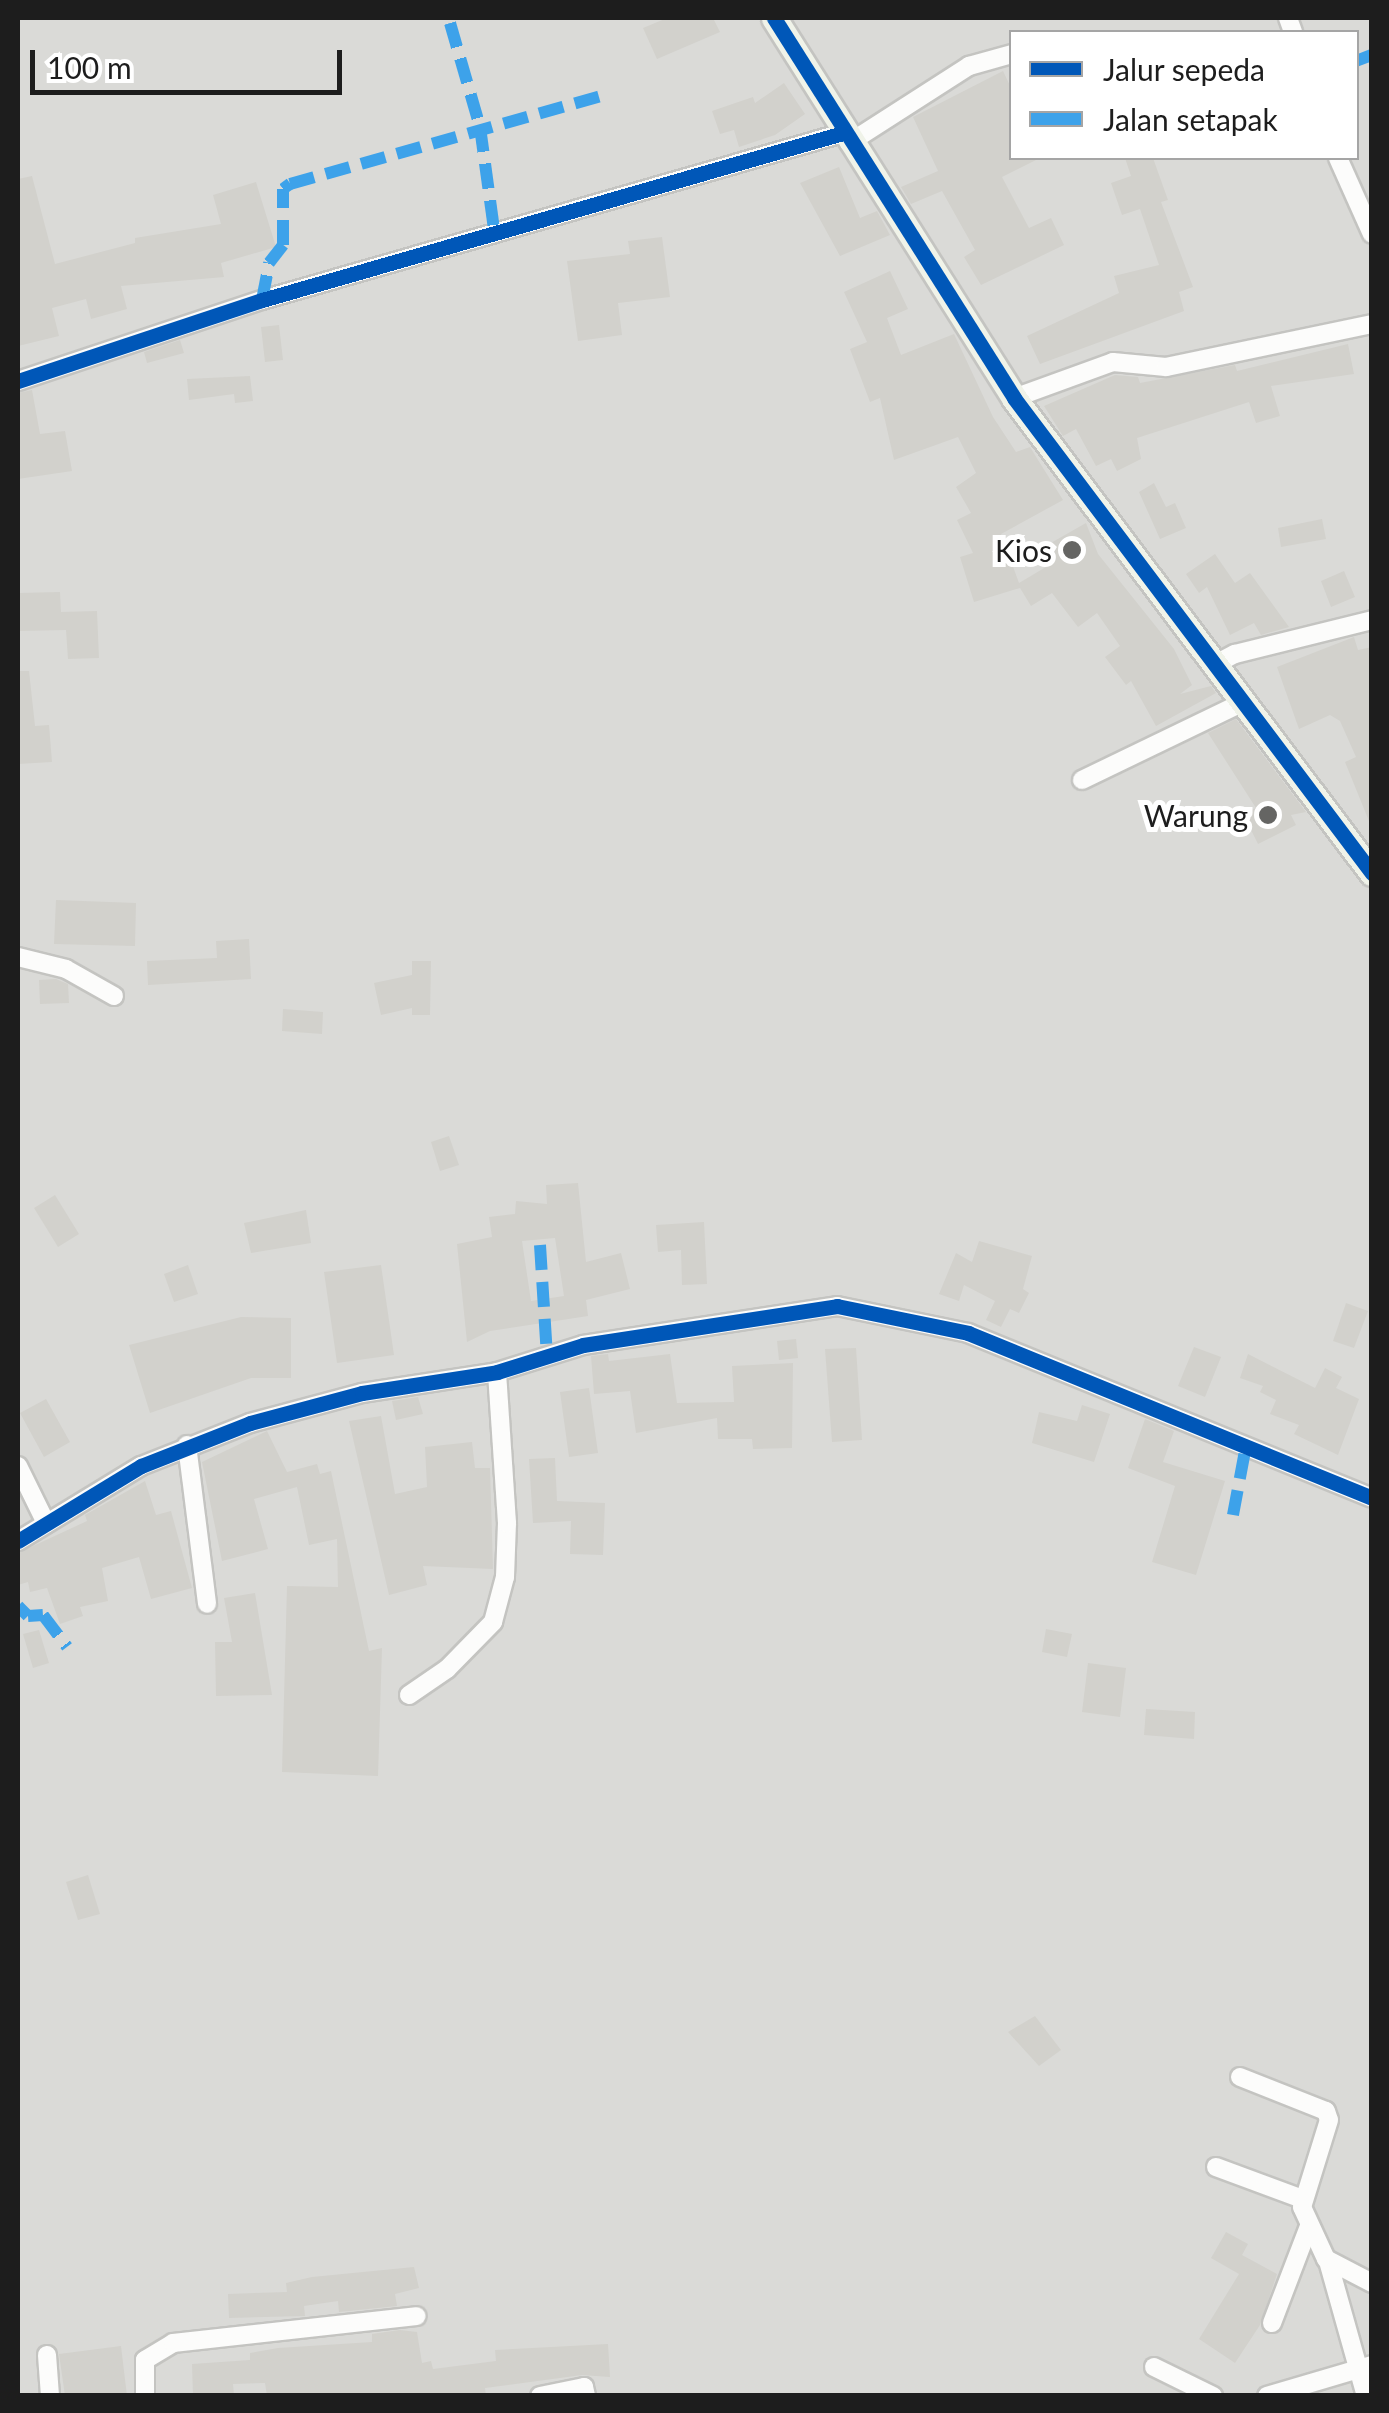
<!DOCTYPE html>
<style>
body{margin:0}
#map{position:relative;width:1389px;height:2413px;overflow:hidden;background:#ebebe5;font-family:Lato,sans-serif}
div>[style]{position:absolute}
.residential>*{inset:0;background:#dadad7}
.building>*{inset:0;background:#d2d1cc}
.roads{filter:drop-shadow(2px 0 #c4c4c1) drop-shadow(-2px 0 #c4c4c1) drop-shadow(0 2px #c4c4c1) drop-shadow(0 -2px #c4c4c1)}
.street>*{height:18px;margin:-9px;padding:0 9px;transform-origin:9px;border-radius:9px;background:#fcfcfb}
.secondary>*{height:25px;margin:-12.5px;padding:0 12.5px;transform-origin:12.5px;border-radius:12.5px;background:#f0f3e9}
.quiet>*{height:12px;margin-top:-6px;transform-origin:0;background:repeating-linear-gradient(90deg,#3da2ea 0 25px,transparent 0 37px)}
.cycleway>*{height:15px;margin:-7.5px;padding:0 7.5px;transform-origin:7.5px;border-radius:7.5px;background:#0057b8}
.dots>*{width:28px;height:28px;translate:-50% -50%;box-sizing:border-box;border:5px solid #fff;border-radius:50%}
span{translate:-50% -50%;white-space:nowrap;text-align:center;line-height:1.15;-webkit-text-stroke:10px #fff;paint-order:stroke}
.poi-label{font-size:30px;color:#1d1d1d}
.right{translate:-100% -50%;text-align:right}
.frame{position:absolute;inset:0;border:20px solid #1d1d1d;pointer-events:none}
.legend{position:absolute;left:1009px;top:30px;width:350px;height:130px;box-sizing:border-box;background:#fff;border:2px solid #a5a5a5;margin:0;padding:12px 18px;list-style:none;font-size:30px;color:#1d1d1d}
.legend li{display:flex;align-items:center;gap:20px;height:50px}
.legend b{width:50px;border:2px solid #a5a5a5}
.scale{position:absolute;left:30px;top:50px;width:312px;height:45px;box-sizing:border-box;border:5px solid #1d1d1d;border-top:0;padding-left:12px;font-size:30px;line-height:35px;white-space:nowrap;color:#1d1d1d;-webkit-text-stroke:8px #fff;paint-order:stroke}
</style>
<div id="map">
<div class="residential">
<div style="clip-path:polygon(evenodd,18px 18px,1371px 18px,1371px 2395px,18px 2395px,18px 18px,1012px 32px,1356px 32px,1356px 158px,1012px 158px,1012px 32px)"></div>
</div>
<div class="building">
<div style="clip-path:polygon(667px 18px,713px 18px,720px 32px,657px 59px,643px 28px)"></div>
<div style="clip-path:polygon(1003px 71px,1012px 90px,1012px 158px,1040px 158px,1002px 177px,1029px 228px,1051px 218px,1064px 245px,981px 285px,964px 257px,975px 250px,942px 191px,911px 204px,901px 187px,938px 171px,913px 117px)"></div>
<div style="clip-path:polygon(784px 83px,805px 114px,775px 135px,739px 147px,734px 130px,720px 134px,712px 111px,753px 97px,755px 103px)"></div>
<div style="clip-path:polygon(1125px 158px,1153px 158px,1168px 200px,1161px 202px,1193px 287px,1179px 292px,1184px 311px,1040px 364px,1027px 336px,1119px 293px,1114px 276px,1159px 265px,1140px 209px,1122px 215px,1111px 183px,1131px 176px)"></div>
<div style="clip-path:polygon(839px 167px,860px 218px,877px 211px,890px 235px,840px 256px,800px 183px)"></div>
<div style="clip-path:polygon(32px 176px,55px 264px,135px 243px,135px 238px,221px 224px,213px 195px,256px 182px,276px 247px,221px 263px,224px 277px,121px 286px,127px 309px,91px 319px,86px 299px,52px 308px,59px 336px,18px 346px,18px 179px)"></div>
<div style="clip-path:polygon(662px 237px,670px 297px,618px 303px,622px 335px,578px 341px,567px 261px,630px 254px,628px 241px)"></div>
<div style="clip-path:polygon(890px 271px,908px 309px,887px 318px,901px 355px,954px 334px,993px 417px,1016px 452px,1030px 447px,1063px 500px,1001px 534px,1019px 583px,1051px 564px,1042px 548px,1086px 523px,1098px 554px,1174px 649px,1192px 685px,1180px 694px,1211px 686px,1216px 693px,1156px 726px,1131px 681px,1126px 685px,1105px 657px,1120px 646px,1097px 613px,1078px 627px,1052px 593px,1031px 606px,1020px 588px,974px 602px,960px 557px,973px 553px,957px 520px,971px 513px,956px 487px,976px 473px,958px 437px,894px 460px,880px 398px,870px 402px,850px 349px,867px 342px,844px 292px)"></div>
<div style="clip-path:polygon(279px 325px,283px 360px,265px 362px,261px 327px)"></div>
<div style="clip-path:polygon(180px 340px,184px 353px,147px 363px,144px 352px)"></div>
<div style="clip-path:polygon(1348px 344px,1354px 374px,1271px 386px,1280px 416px,1256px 423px,1249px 402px,1137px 438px,1141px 459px,1117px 471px,1111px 459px,1096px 466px,1076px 429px,1063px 436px,1044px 406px,1115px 375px,1138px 377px,1140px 383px,1235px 365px,1237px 371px)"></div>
<div style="clip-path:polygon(250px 376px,253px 401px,235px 403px,234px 394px,189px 400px,187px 379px)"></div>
<div style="clip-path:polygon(32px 390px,40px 434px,65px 431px,72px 471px,18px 479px,18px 393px)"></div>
<div style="clip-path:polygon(1154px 483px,1166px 507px,1175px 503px,1186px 528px,1160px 539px,1139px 492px)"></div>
<div style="clip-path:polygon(1322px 519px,1326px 539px,1281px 547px,1278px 528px)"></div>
<div style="clip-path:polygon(1215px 554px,1235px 583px,1250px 573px,1289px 627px,1261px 635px,1254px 623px,1230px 635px,1207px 587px,1199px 593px,1186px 574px)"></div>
<div style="clip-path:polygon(1344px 571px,1355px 597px,1331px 607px,1321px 581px)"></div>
<div style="clip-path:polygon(60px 592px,61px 612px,97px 611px,99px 658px,68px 659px,66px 630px,18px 631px,18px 593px)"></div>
<div style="clip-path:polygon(1354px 637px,1358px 650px,1372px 647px,1371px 826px,1345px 762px,1356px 757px,1340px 721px,1330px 715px,1299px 729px,1277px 667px)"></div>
<div style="clip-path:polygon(18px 671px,29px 671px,35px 726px,49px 725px,52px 762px,18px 764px)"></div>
<div style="clip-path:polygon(1236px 719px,1306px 812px,1291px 815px,1296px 825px,1258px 844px,1243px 814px,1256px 808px,1208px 733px)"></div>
<div style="clip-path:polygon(56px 900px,136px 903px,135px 946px,54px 944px)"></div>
<div style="clip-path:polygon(249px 939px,251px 979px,148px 985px,147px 961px,217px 958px,216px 941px)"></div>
<div style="clip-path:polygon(412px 961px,431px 961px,430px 1015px,412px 1015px,412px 1008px,381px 1015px,374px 983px,412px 975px)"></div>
<div style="clip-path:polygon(56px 979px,68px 984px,69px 1003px,40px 1004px,39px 980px)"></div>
<div style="clip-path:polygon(283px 1009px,323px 1012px,322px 1034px,282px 1031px)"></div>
<div style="clip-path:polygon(449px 1136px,459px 1165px,440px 1171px,431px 1142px)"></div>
<div style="clip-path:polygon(evenodd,578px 1183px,586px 1262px,621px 1253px,630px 1289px,586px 1300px,588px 1316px,490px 1331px,467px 1342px,457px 1244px,492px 1237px,489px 1217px,515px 1214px,516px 1201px,547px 1204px,546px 1185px,578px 1183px,555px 1238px,564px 1296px,531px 1301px,522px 1241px,555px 1238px)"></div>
<div style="clip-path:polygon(55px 1195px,79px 1234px,58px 1247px,34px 1208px)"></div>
<div style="clip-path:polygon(306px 1210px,311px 1243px,251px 1253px,244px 1223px)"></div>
<div style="clip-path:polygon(704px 1222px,707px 1284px,682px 1285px,681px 1250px,658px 1252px,656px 1225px)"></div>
<div style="clip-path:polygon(979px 1241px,1032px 1256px,1023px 1289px,1029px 1293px,1019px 1313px,1010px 1309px,1001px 1327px,986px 1320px,995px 1301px,964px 1285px,959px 1301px,939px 1294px,956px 1253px,972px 1262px)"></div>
<div style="clip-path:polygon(188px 1265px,198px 1294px,174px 1302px,164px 1274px)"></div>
<div style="clip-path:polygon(381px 1265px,394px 1355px,337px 1363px,324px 1272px)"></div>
<div style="clip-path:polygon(1346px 1303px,1368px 1311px,1354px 1348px,1333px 1341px)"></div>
<div style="clip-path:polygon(241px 1317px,291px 1318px,291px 1378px,251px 1378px,150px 1413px,129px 1345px)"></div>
<div style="clip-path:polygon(796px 1339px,798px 1358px,779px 1360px,777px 1341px)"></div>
<div style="clip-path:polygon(1194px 1347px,1221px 1357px,1205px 1397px,1178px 1386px)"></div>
<div style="clip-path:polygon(856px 1348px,862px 1440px,832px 1442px,825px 1349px)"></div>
<div style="clip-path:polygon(608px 1354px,609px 1361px,670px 1354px,677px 1403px,734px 1402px,732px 1366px,793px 1363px,792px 1448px,753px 1449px,752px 1439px,718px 1439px,717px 1418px,636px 1433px,630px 1391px,594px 1394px,591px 1356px)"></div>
<div style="clip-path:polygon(1248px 1354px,1315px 1388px,1325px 1368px,1342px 1377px,1336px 1388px,1359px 1399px,1338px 1455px,1294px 1434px,1299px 1425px,1270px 1414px,1276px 1400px,1260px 1392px,1263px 1386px,1240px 1378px)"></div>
<div style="clip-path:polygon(589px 1388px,598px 1453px,569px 1457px,560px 1392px)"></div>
<div style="clip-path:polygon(418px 1397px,423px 1414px,396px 1420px,392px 1401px)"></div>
<div style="clip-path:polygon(46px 1399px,70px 1442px,44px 1457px,20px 1413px)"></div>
<div style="clip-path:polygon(1082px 1405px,1110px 1414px,1094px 1462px,1032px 1443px,1039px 1412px,1077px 1421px)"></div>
<div style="clip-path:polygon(381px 1416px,395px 1494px,427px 1487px,425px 1447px,472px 1442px,475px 1468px,490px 1468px,493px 1569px,423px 1566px,427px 1585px,389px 1595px,349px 1421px)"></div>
<div style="clip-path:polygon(1145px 1419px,1174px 1431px,1163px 1462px,1225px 1481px,1196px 1575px,1152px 1562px,1175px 1486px,1128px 1468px)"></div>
<div style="clip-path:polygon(267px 1431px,287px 1472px,317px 1464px,320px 1474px,331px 1471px,369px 1651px,382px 1648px,378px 1776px,282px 1772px,287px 1586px,338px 1587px,337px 1539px,309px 1545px,297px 1487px,254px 1499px,268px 1549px,222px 1561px,202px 1462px)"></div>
<div style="clip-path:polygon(555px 1458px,557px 1501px,605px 1503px,603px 1555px,570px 1554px,571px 1521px,533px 1523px,529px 1459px)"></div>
<div style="clip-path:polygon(145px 1481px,156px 1515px,171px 1511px,192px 1588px,151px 1599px,139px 1557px,102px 1568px,108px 1601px,80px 1607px,83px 1616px,60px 1624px,47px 1588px,30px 1592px,28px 1582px,18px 1585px,18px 1553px,87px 1521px,85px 1515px)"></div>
<div style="clip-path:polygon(255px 1593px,272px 1695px,216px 1696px,215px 1642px,232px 1642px,224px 1598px)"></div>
<div style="clip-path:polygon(1046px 1629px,1072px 1634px,1067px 1657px,1042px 1652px)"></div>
<div style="clip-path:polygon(39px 1630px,49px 1663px,33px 1668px,23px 1634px)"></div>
<div style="clip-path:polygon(1088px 1663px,1126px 1668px,1120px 1717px,1082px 1712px)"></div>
<div style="clip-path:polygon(1146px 1709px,1195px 1712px,1194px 1739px,1144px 1735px)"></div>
<div style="clip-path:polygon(88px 1875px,100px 1914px,78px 1920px,66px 1882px)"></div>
<div style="clip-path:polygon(1035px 2016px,1061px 2050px,1039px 2066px,1008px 2032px)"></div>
<div style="clip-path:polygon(1226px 2232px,1248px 2244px,1242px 2255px,1277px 2274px,1260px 2325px,1235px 2363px,1199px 2339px,1239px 2274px,1211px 2258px)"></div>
<div style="clip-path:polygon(414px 2267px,419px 2288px,395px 2294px,397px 2306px,339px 2312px,338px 2301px,304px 2306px,305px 2316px,229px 2318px,228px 2294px,287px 2292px,286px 2283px,312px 2277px)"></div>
<div style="clip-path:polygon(400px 2330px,417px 2332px,422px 2363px,431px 2361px,433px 2369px,496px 2361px,495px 2350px,608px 2344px,610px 2377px,582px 2375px,485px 2388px,486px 2396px,267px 2396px,265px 2383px,233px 2384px,234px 2396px,193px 2396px,192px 2364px,250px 2360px,250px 2353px,278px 2348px,372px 2342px,372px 2334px)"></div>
<div style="clip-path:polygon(121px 2346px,127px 2396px,65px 2396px,59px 2354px)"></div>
</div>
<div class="roads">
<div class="street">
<div style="left:1288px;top:18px;width:15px;rotate:70deg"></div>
<div style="left:849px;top:143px;width:143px;rotate:-32.7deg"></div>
<div style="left:969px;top:66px;width:45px;rotate:-15.6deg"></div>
<div style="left:1338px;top:158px;width:83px;rotate:65.9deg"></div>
<div style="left:18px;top:381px;width:257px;rotate:-18.4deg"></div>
<div style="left:262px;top:300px;width:605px;rotate:-16.04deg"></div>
<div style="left:1014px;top:398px;width:105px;rotate:-20deg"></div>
<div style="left:1113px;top:362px;width:53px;rotate:5.4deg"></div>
<div style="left:1166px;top:367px;width:210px;rotate:-11.8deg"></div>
<div style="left:1212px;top:666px;width:26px;rotate:-28deg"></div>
<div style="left:1235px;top:654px;width:141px;rotate:-13.9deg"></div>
<div style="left:1082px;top:780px;width:177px;rotate:-25.8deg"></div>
<div style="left:18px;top:957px;width:49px;rotate:14deg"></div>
<div style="left:66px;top:969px;width:55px;rotate:29.4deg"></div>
<div style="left:187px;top:1445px;width:160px;rotate:82.8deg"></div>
<div style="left:18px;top:1466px;width:64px;rotate:63.8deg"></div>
<div style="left:18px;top:1541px;width:144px;rotate:-31.4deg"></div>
<div style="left:141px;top:1466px;width:117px;rotate:-21.5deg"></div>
<div style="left:250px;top:1423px;width:116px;rotate:-15deg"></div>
<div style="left:362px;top:1393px;width:137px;rotate:-8.8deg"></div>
<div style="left:497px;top:1372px;width:90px;rotate:-17.4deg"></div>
<div style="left:583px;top:1345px;width:257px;rotate:-8.7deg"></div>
<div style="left:837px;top:1306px;width:134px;rotate:11.6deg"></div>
<div style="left:968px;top:1333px;width:436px;rotate:22.2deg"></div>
<div style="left:409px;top:1695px;width:46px;rotate:-34.4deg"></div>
<div style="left:447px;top:1669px;width:66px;rotate:-45.6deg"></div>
<div style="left:493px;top:1622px;width:47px;rotate:-75.1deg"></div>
<div style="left:505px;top:1577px;width:54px;rotate:-87.9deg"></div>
<div style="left:507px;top:1523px;width:151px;rotate:-93.8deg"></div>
<div style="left:1240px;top:2077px;width:92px;rotate:21.6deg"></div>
<div style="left:1326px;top:2111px;width:9px;rotate:72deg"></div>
<div style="left:1329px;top:2120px;width:91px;rotate:107.2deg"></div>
<div style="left:1302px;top:2207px;width:57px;rotate:65.2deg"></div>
<div style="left:1326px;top:2259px;width:52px;rotate:27.6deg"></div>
<div style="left:1216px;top:2167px;width:90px;rotate:20.3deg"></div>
<div style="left:1328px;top:2261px;width:140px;rotate:74.3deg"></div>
<div style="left:1272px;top:2323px;width:104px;rotate:-69.1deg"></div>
<div style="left:47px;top:2355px;width:41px;rotate:85.8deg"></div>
<div style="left:1154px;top:2367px;width:66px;rotate:26.2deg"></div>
<div style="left:145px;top:2396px;width:36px;rotate:-90deg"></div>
<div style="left:145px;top:2360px;width:33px;rotate:-31deg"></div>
<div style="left:173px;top:2343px;width:245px;rotate:-6.3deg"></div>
<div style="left:540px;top:2396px;width:45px;rotate:-11.6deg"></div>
<div style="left:584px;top:2387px;width:9px;rotate:77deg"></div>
<div style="left:1267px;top:2396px;width:109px;rotate:-16.4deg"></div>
</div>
<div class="secondary">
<div style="left:774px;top:18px;width:449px;rotate:57.7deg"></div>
<div style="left:1014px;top:398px;width:595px;rotate:53deg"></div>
</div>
</div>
<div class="quiet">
<div style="left:450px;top:23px;width:108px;rotate:73.9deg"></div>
<div style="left:480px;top:127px;width:110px;rotate:82.2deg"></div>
<div style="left:1356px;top:61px;width:17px;rotate:-21deg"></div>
<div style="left:262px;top:300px;width:38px;rotate:-79deg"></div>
<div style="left:269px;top:263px;width:23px;rotate:-52deg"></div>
<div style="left:283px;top:245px;width:56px;rotate:-90deg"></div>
<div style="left:283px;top:189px;width:9px;rotate:-36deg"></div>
<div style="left:290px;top:184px;width:327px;rotate:-15.8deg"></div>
<div style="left:540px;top:1245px;width:110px;rotate:86.4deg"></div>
<div style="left:1233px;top:1515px;width:65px;rotate:-79.4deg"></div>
<div style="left:18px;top:1606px;width:14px;rotate:45deg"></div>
<div style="left:28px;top:1616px;width:15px;rotate:-4deg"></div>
<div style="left:43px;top:1615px;width:40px;rotate:53deg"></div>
</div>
<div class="cycleway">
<div style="left:774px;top:18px;width:449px;rotate:57.7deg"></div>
<div style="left:1014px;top:398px;width:595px;rotate:53deg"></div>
<div style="left:18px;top:381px;width:257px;rotate:-18.4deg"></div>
<div style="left:262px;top:300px;width:605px;rotate:-16.04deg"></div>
<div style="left:18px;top:1541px;width:144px;rotate:-31.4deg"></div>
<div style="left:141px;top:1466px;width:117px;rotate:-21.5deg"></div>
<div style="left:250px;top:1423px;width:116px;rotate:-15deg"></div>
<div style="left:362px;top:1393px;width:137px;rotate:-8.8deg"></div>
<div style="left:497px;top:1372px;width:90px;rotate:-17.4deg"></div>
<div style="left:583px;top:1345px;width:257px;rotate:-8.7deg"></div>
<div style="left:837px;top:1306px;width:134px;rotate:11.6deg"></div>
<div style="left:968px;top:1333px;width:436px;rotate:22.2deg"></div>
</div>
<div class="dots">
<div style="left:1072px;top:550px;background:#656563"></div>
<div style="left:1268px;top:815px;background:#656563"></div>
</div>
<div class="poi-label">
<span class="right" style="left:1052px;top:550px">Kios</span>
<span class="right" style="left:1248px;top:815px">Warung</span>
</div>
<div class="frame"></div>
<ul class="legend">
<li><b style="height:12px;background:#0057b8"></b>Jalur sepeda</li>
<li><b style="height:12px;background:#3da2ea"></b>Jalan setapak</li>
</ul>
<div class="scale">100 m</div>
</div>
